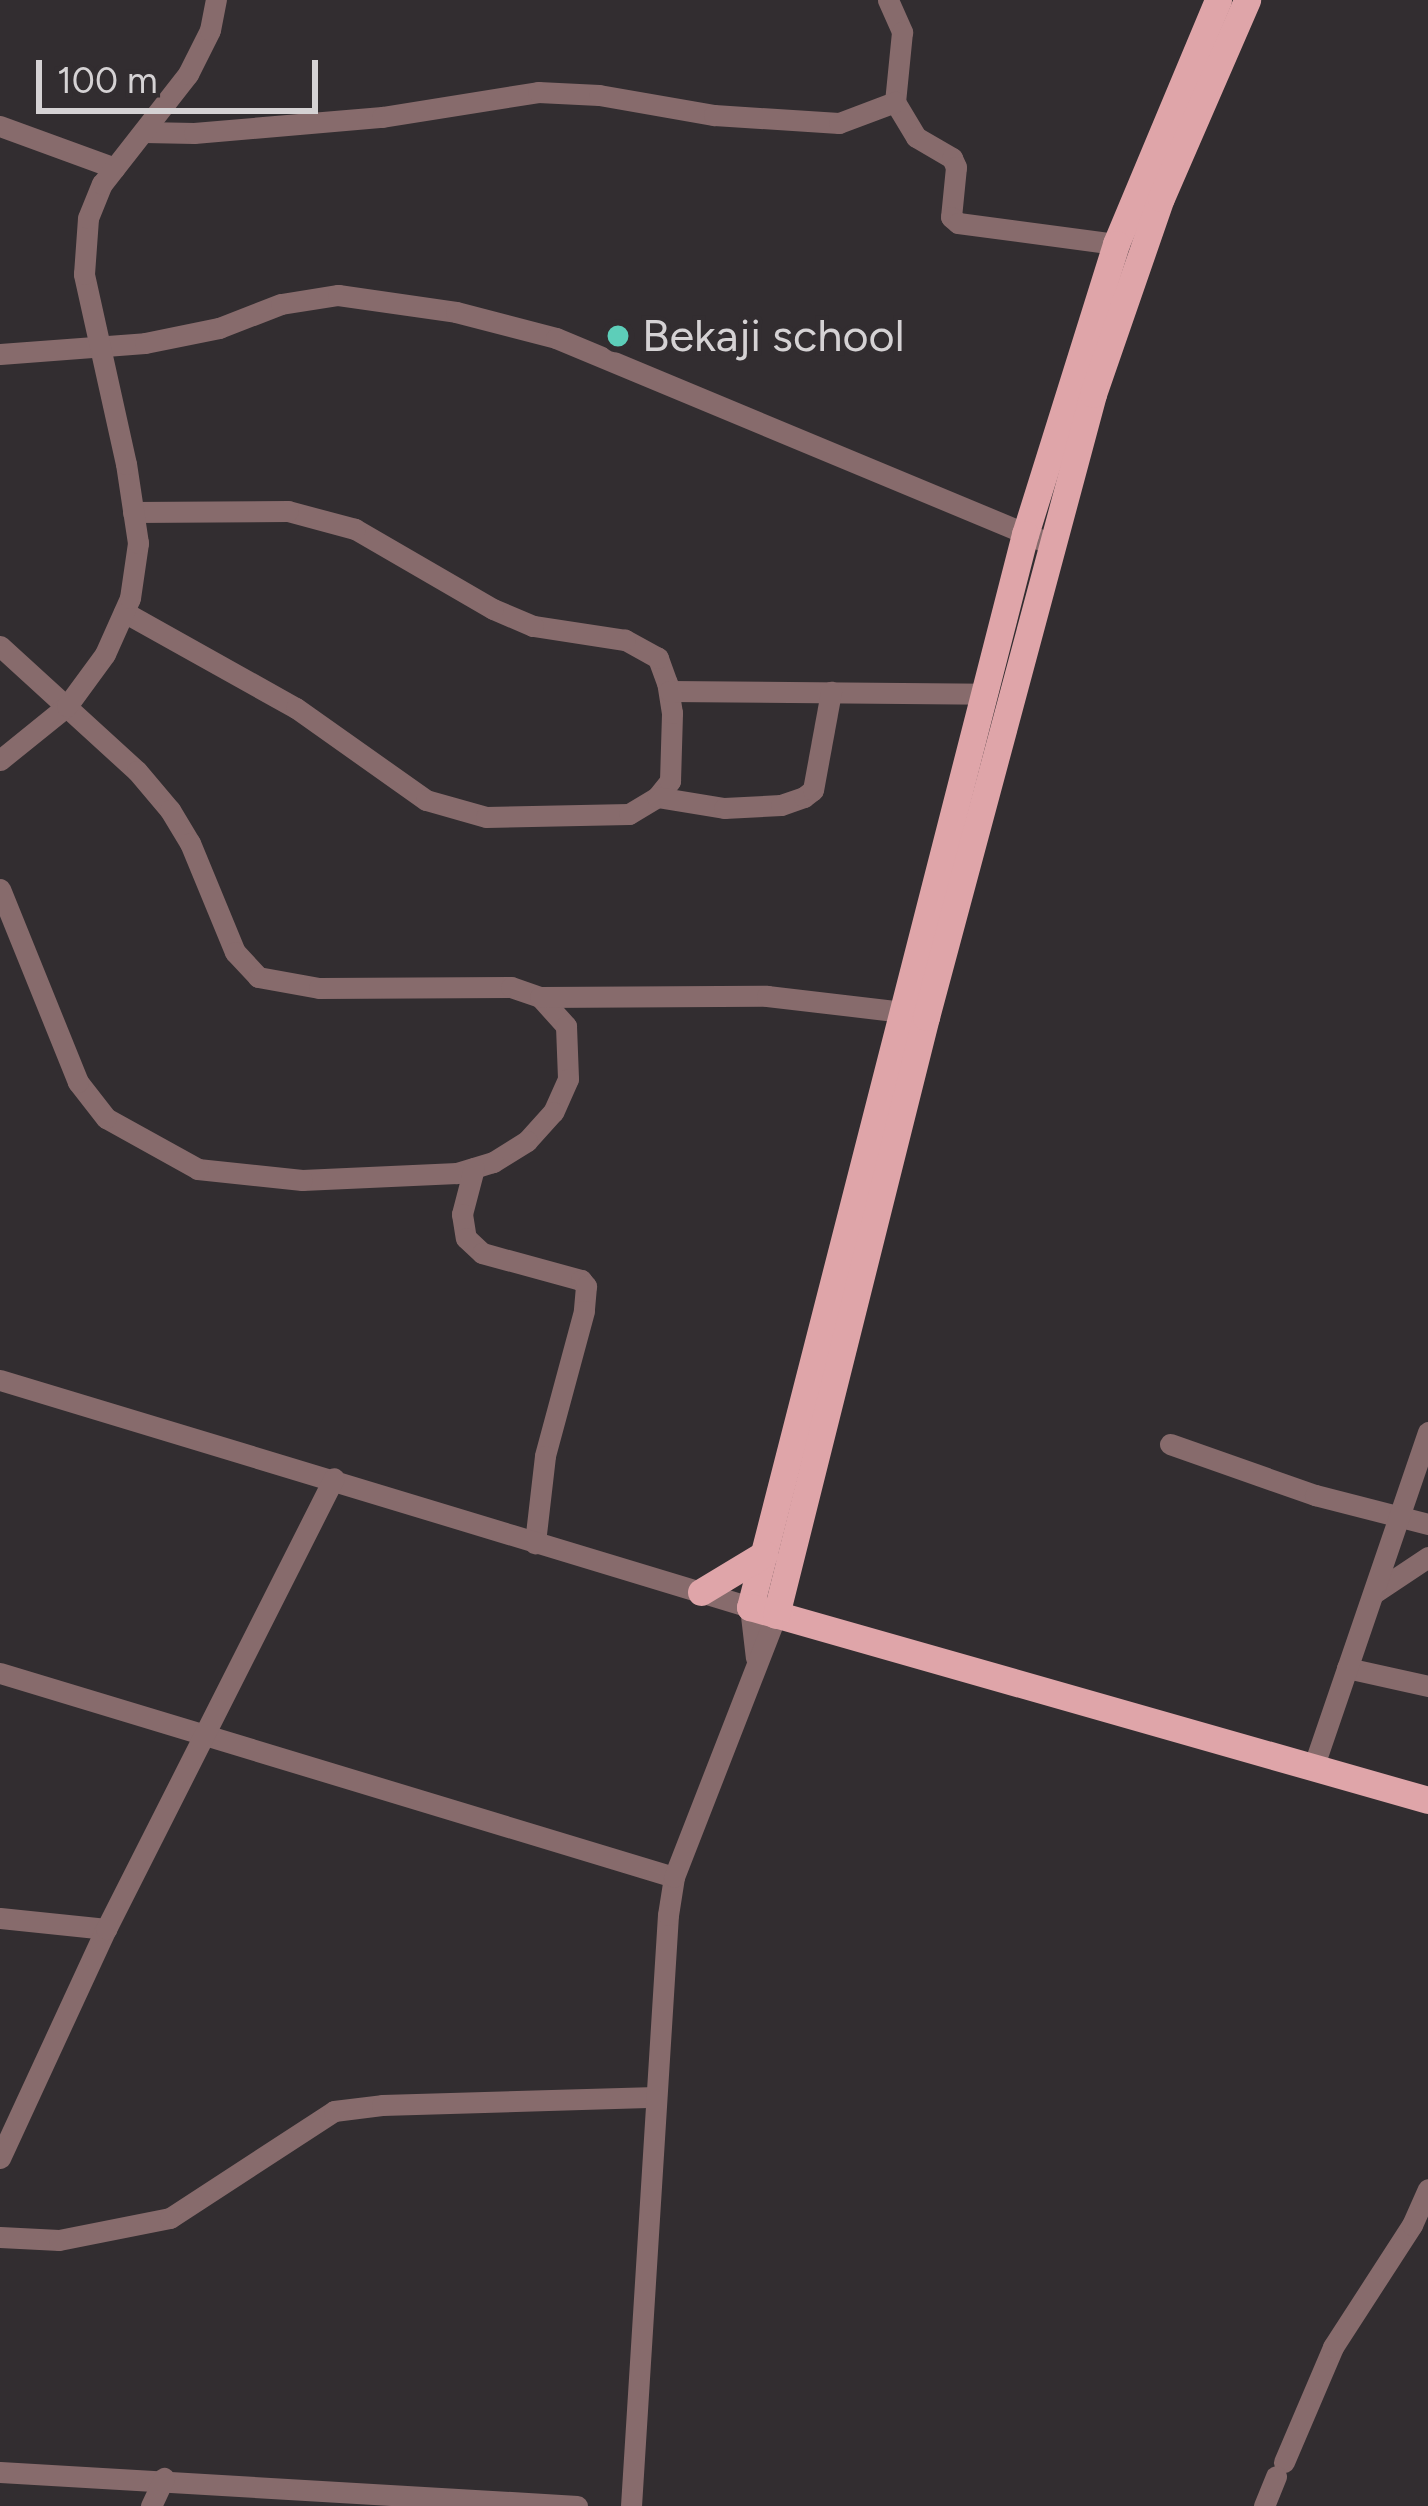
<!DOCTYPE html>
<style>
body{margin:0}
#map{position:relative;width:1428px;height:2506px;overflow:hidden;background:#322d30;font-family:Figtree,sans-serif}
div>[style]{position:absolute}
.minor>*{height:21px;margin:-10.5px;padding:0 10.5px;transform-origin:10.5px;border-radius:10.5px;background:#876b6c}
.major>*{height:27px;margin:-13.5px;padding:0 13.5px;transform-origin:13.5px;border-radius:13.5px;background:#dfa5a9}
.dots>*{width:33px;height:33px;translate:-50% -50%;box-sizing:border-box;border:6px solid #322d30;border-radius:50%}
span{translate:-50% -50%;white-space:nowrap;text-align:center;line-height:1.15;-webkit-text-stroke:9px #322d30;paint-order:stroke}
.poi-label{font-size:45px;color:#d5d2d4}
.left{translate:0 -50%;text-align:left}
.scale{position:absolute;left:36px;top:60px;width:282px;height:54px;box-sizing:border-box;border:6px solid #d5d2d4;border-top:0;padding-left:15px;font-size:36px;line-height:42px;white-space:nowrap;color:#d5d2d4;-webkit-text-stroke:9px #322d30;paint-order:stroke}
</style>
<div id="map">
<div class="minor">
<div style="left:888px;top:0;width:35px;rotate:66deg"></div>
<div style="left:902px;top:32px;width:70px;rotate:95.7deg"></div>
<div style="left:895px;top:102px;width:41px;rotate:59deg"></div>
<div style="left:916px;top:137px;width:42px;rotate:30.3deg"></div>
<div style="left:952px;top:158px;width:10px;rotate:66deg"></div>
<div style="left:956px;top:167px;width:50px;rotate:95.7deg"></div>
<div style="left:951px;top:217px;width:9px;rotate:41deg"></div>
<div style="left:958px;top:223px;width:159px;rotate:7.6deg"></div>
<div style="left:0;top:126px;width:122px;rotate:20.1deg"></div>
<div style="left:144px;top:132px;width:50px;rotate:1.1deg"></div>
<div style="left:194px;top:133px;width:189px;rotate:-4.9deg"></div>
<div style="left:382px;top:117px;width:158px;rotate:-9.1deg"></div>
<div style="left:538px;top:92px;width:61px;rotate:2.8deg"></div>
<div style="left:599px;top:95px;width:117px;rotate:9.9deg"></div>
<div style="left:714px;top:115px;width:125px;rotate:3.7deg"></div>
<div style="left:839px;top:123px;width:60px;rotate:-20.6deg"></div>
<div style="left:0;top:354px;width:145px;rotate:-4.3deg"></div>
<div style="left:145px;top:343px;width:76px;rotate:-11.5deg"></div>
<div style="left:219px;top:328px;width:66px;rotate:-21.2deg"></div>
<div style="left:281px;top:304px;width:58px;rotate:-9deg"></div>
<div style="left:338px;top:295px;width:119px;rotate:8.2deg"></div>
<div style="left:456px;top:312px;width:103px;rotate:14.6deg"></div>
<div style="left:556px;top:338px;width:536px;rotate:22.6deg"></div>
<div style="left:124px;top:612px;width:197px;rotate:29.2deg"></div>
<div style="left:296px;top:708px;width:159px;rotate:35.3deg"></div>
<div style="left:426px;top:800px;width:62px;rotate:15.8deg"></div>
<div style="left:486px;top:817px;width:143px;rotate:-1.2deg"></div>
<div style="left:629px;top:814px;width:33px;rotate:-31deg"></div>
<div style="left:657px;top:797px;width:21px;rotate:-51deg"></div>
<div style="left:670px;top:781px;width:68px;rotate:-88.3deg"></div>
<div style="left:672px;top:713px;width:30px;rotate:-99deg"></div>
<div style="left:667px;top:683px;width:27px;rotate:-110deg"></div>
<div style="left:658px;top:658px;width:38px;rotate:-151deg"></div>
<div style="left:625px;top:640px;width:93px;rotate:-171.3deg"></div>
<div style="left:533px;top:626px;width:43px;rotate:-157deg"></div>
<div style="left:493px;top:609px;width:160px;rotate:-149.9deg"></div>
<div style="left:355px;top:529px;width:69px;rotate:-165deg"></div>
<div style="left:288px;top:511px;width:155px;rotate:179.6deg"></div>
<div style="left:0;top:646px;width:185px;rotate:42.4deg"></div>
<div style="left:137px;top:771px;width:51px;rotate:49.8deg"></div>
<div style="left:170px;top:810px;width:39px;rotate:59deg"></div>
<div style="left:190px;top:843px;width:118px;rotate:67.6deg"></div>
<div style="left:235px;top:952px;width:34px;rotate:47deg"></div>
<div style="left:258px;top:977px;width:62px;rotate:10.2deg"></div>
<div style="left:319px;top:988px;width:192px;rotate:-0.3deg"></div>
<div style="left:511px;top:987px;width:31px;rotate:19deg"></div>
<div style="left:540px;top:997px;width:39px;rotate:48deg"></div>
<div style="left:566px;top:1026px;width:53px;rotate:87.8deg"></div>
<div style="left:568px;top:1079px;width:36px;rotate:114deg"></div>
<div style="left:553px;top:1112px;width:39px;rotate:132deg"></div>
<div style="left:527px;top:1141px;width:40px;rotate:148deg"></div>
<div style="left:493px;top:1162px;width:38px;rotate:163deg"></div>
<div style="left:457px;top:1173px;width:155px;rotate:177.4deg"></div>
<div style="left:302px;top:1180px;width:105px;rotate:-174deg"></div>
<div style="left:198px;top:1169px;width:105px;rotate:-151deg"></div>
<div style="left:106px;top:1118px;width:46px;rotate:-127.9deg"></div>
<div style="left:78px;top:1082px;width:208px;rotate:-112deg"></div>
<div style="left:669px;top:691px;width:317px;rotate:0.5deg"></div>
<div style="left:0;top:760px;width:86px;rotate:-38.9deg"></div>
<div style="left:67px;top:706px;width:64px;rotate:-53.8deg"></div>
<div style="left:105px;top:654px;width:61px;rotate:-65.9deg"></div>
<div style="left:130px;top:598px;width:56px;rotate:-81.7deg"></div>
<div style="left:138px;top:543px;width:80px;rotate:-98.6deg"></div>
<div style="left:126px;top:464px;width:195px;rotate:-102.5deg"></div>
<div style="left:84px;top:274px;width:56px;rotate:-85.9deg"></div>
<div style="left:88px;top:218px;width:37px;rotate:-68deg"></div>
<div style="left:102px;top:184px;width:140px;rotate:-52deg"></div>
<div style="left:188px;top:74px;width:49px;rotate:-63.4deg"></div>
<div style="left:210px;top:30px;width:31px;rotate:-79deg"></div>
<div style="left:657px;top:797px;width:68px;rotate:9.3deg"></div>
<div style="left:724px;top:808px;width:57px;rotate:-3deg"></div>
<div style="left:781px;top:805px;width:24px;rotate:-19deg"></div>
<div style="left:804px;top:797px;width:11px;rotate:-38deg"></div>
<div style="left:813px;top:790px;width:100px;rotate:-79.6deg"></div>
<div style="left:540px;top:997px;width:227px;rotate:-0.3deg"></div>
<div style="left:767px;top:996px;width:137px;rotate:6.7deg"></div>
<div style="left:474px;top:1168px;width:48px;rotate:104.6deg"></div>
<div style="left:462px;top:1214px;width:24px;rotate:81deg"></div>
<div style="left:466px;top:1238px;width:22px;rotate:43deg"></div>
<div style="left:482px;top:1253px;width:103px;rotate:15.3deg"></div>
<div style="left:581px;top:1280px;width:8px;rotate:50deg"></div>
<div style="left:586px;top:1286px;width:25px;rotate:95deg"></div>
<div style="left:584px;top:1311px;width:150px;rotate:105.1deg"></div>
<div style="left:545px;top:1456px;width:88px;rotate:96.6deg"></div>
<div style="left:0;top:1380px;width:784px;rotate:16.84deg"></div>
<div style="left:750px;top:1607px;width:51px;rotate:83.3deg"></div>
<div style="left:1170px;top:1444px;width:154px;rotate:19.4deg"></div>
<div style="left:1315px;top:1495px;width:117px;rotate:14.4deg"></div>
<div style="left:1374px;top:1593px;width:65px;rotate:-33.7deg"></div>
<div style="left:1347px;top:1668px;width:83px;rotate:12.5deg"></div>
<div style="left:0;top:1673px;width:704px;rotate:16.84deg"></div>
<div style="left:1313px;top:1768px;width:355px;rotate:-71.1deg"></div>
<div style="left:0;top:1918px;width:107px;rotate:5.9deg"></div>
<div style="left:0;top:2158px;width:252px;rotate:-65.2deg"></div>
<div style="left:106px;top:1929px;width:505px;rotate:-63.18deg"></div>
<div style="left:0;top:2237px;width:59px;rotate:2.9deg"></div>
<div style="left:59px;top:2240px;width:113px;rotate:-11.2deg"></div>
<div style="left:170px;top:2218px;width:196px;rotate:-33.1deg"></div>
<div style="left:334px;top:2111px;width:48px;rotate:-7.1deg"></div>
<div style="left:382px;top:2105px;width:274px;rotate:-1.7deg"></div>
<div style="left:1284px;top:2462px;width:125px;rotate:-66.9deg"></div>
<div style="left:1333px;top:2347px;width:145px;rotate:-57.1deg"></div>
<div style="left:1412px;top:2225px;width:39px;rotate:-66deg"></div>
<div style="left:0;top:2472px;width:578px;rotate:3.37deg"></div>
<div style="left:151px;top:2506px;width:31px;rotate:-65deg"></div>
<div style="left:631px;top:2506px;width:592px;rotate:-86.42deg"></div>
<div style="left:668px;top:1915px;width:38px;rotate:-81deg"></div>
<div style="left:674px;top:1877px;width:281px;rotate:-68.7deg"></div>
<div style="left:1264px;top:2506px;width:32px;rotate:-68deg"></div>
</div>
<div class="major">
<div style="left:1218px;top:0;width:264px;rotate:112.7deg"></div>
<div style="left:1116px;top:244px;width:304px;rotate:107.4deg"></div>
<div style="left:1025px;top:534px;width:1108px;rotate:104.37deg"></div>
<div style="left:750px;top:1607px;width:705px;rotate:15.89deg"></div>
<div style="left:701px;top:1592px;width:74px;rotate:-31.1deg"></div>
<div style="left:776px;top:1615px;width:617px;rotate:-75.92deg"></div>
<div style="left:926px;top:1017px;width:645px;rotate:-74.99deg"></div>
<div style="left:1093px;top:394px;width:207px;rotate:-70.9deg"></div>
<div style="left:1161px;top:198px;width:216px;rotate:-66.5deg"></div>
</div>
<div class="dots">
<div style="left:618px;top:336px;background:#5dceb9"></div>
</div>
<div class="poi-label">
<span class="left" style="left:642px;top:336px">Bekaji school</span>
</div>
<div class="scale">100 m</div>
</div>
